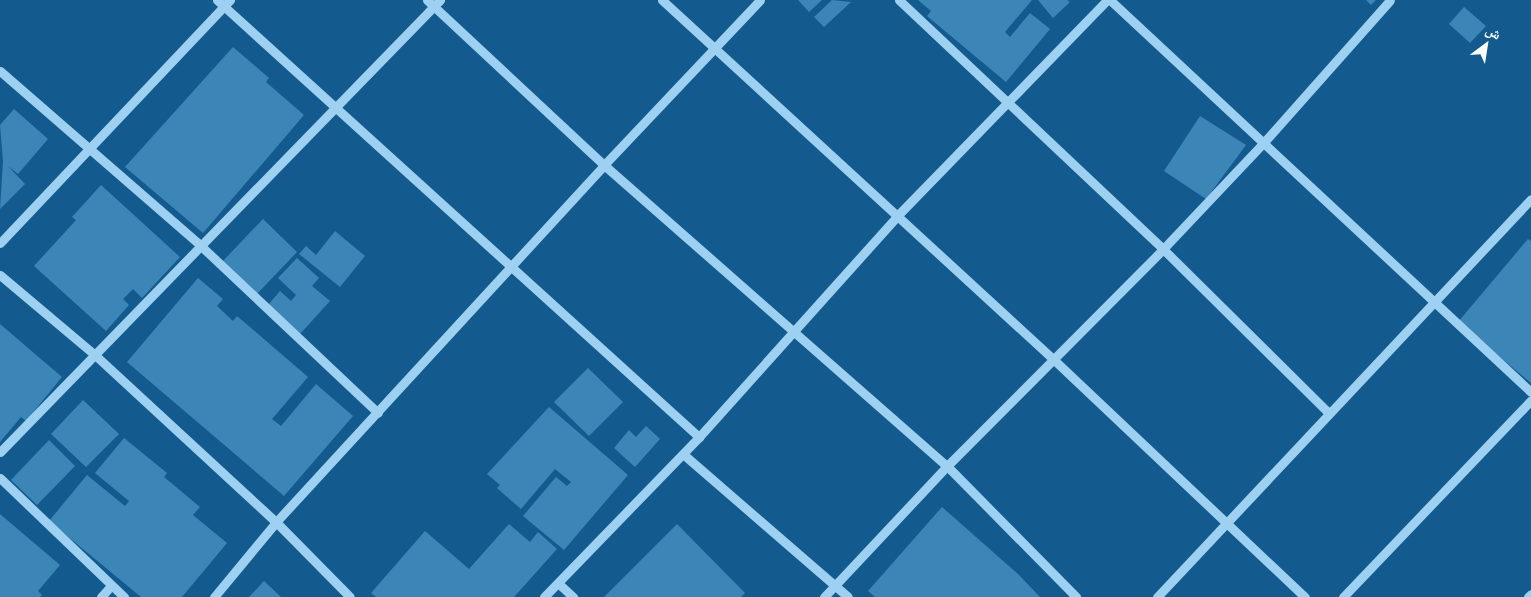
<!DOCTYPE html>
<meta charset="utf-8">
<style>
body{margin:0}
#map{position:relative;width:1531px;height:597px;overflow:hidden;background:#135b8e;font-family:"PT Sans","Noto Naskh Arabic",sans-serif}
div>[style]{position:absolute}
.building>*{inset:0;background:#3c86b7}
.minor>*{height:9px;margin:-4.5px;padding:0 4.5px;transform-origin:4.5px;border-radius:4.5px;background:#9dd0f1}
span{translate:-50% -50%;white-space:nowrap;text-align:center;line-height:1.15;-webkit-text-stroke:4px #135b8e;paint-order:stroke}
.north{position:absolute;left:1461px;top:20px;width:50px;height:50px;-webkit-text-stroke:4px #135b8e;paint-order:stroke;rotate:31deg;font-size:14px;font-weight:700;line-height:20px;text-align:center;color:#fff}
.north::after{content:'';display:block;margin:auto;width:18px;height:22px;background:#fff;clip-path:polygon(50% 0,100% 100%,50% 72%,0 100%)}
</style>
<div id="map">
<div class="building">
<div style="clip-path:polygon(798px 0,822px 0,809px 12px)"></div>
<div style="clip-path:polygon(832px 0,851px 2px,824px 27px,814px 17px)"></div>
<div style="clip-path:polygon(918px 0,1032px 0,1005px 32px,1010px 37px,1030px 13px,1050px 29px,1006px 82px,927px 16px,931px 11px)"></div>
<div style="clip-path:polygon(1038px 0,1067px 0,1070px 2px,1053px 18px)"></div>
<div style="clip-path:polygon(1366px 0,1376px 0,1371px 5px)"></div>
<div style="clip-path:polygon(1464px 7px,1486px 26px,1470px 43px,1449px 24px)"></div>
<div style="clip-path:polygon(233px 47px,269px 78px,266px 82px,304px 115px,203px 233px,125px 167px)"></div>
<div style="clip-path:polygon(14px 109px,48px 139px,18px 174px,8px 166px,25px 184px,0 209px,3px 161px,0 125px)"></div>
<div style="clip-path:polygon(1200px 116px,1246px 145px,1206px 199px,1164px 171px)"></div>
<div style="clip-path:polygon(101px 185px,180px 257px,142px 298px,133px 289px,123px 299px,129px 305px,106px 331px,34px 266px,76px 220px,72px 217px)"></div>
<div style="clip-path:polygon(263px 219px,297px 252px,256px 295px,222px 262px)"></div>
<div style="clip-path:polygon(335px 231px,365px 256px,340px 287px,299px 254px,306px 246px,316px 255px)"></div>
<div style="clip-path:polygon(1528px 239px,1531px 241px,1531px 383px,1458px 322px)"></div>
<div style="clip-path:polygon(297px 258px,319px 278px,312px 286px,330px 301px,300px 334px,268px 305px,280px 291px,291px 301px,296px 295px,278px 278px)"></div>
<div style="clip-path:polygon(198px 278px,223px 299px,217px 306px,233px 321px,237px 316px,308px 377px,272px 419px,281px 426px,316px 384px,353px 416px,284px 496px,127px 362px)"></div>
<div style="clip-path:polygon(0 324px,62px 377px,26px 421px,21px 417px,0 442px)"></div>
<div style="clip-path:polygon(588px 368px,623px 402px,589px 436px,554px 402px)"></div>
<div style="clip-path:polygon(83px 400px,119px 434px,86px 467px,51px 434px)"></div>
<div style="clip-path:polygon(549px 407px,628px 475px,564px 550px,523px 516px,556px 477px,567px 486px,571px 482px,555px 469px,521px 509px,497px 488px,500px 485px,487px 474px)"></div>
<div style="clip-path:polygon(646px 426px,660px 439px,635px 467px,614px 448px,629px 430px,636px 437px)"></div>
<div style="clip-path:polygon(124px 438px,167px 473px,164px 477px,200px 507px,193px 515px,227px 543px,182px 597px,141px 597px,49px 521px,87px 475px,125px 506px,129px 501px,95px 473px)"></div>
<div style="clip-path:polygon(49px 440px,75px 466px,37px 505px,11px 480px)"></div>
<div style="clip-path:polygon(942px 507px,1019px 575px,1040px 597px,875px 597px,868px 591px)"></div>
<div style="clip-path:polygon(0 514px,60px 565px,38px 591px,42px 595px,40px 597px,0 597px)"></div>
<div style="clip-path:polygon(509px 524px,530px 542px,538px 532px,557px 549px,514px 597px,376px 597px,371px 593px,425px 531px,469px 569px)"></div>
<div style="clip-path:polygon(677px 524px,745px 593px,741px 597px,604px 597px)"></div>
<div style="clip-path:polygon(264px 581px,281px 597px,249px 597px)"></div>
</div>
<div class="minor">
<div style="left:217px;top:0;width:651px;rotate:42.2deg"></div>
<div style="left:427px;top:0;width:242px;rotate:43deg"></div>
<div style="left:604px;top:165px;width:456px;rotate:41.3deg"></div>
<div style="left:947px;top:466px;width:184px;rotate:45.4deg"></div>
<div style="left:662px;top:0;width:529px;rotate:42.55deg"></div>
<div style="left:1052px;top:358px;width:348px;rotate:43.4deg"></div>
<div style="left:899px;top:0;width:363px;rotate:43.3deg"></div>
<div style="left:1163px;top:249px;width:233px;rotate:44.7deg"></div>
<div style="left:1110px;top:0;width:575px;rotate:42.96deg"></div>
<div style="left:0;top:71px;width:267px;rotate:41deg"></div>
<div style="left:201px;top:246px;width:243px;rotate:43.3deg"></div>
<div style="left:0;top:243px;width:335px;rotate:-46.6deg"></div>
<div style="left:0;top:275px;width:124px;rotate:40.1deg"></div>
<div style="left:95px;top:355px;width:246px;rotate:42.7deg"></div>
<div style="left:276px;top:522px;width:105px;rotate:45.4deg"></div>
<div style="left:0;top:452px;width:631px;rotate:-45.77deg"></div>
<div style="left:683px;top:454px;width:218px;rotate:40.9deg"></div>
<div style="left:0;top:478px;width:172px;rotate:43.8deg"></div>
<div style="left:558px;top:583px;width:21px;rotate:43deg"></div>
<div style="left:101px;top:597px;width:15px;rotate:-48deg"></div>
<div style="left:214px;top:597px;width:97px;rotate:-50.4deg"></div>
<div style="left:276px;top:522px;width:485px;rotate:-47.4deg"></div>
<div style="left:604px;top:165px;width:227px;rotate:-46.6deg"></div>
<div style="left:544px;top:597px;width:223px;rotate:-45.9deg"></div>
<div style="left:699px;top:437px;width:298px;rotate:-48.1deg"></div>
<div style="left:898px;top:215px;width:300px;rotate:-45.8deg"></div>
<div style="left:824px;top:597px;width:180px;rotate:-46.8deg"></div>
<div style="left:947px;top:466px;width:306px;rotate:-45.1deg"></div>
<div style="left:1163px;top:249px;width:149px;rotate:-46.6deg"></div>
<div style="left:1265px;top:141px;width:188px;rotate:-48.4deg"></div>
<div style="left:1157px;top:597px;width:546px;rotate:-46.78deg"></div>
<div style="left:1343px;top:597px;width:272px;rotate:-46.3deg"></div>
<div style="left:1528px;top:597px;width:4px;rotate:-45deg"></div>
</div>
<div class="north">ش</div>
</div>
